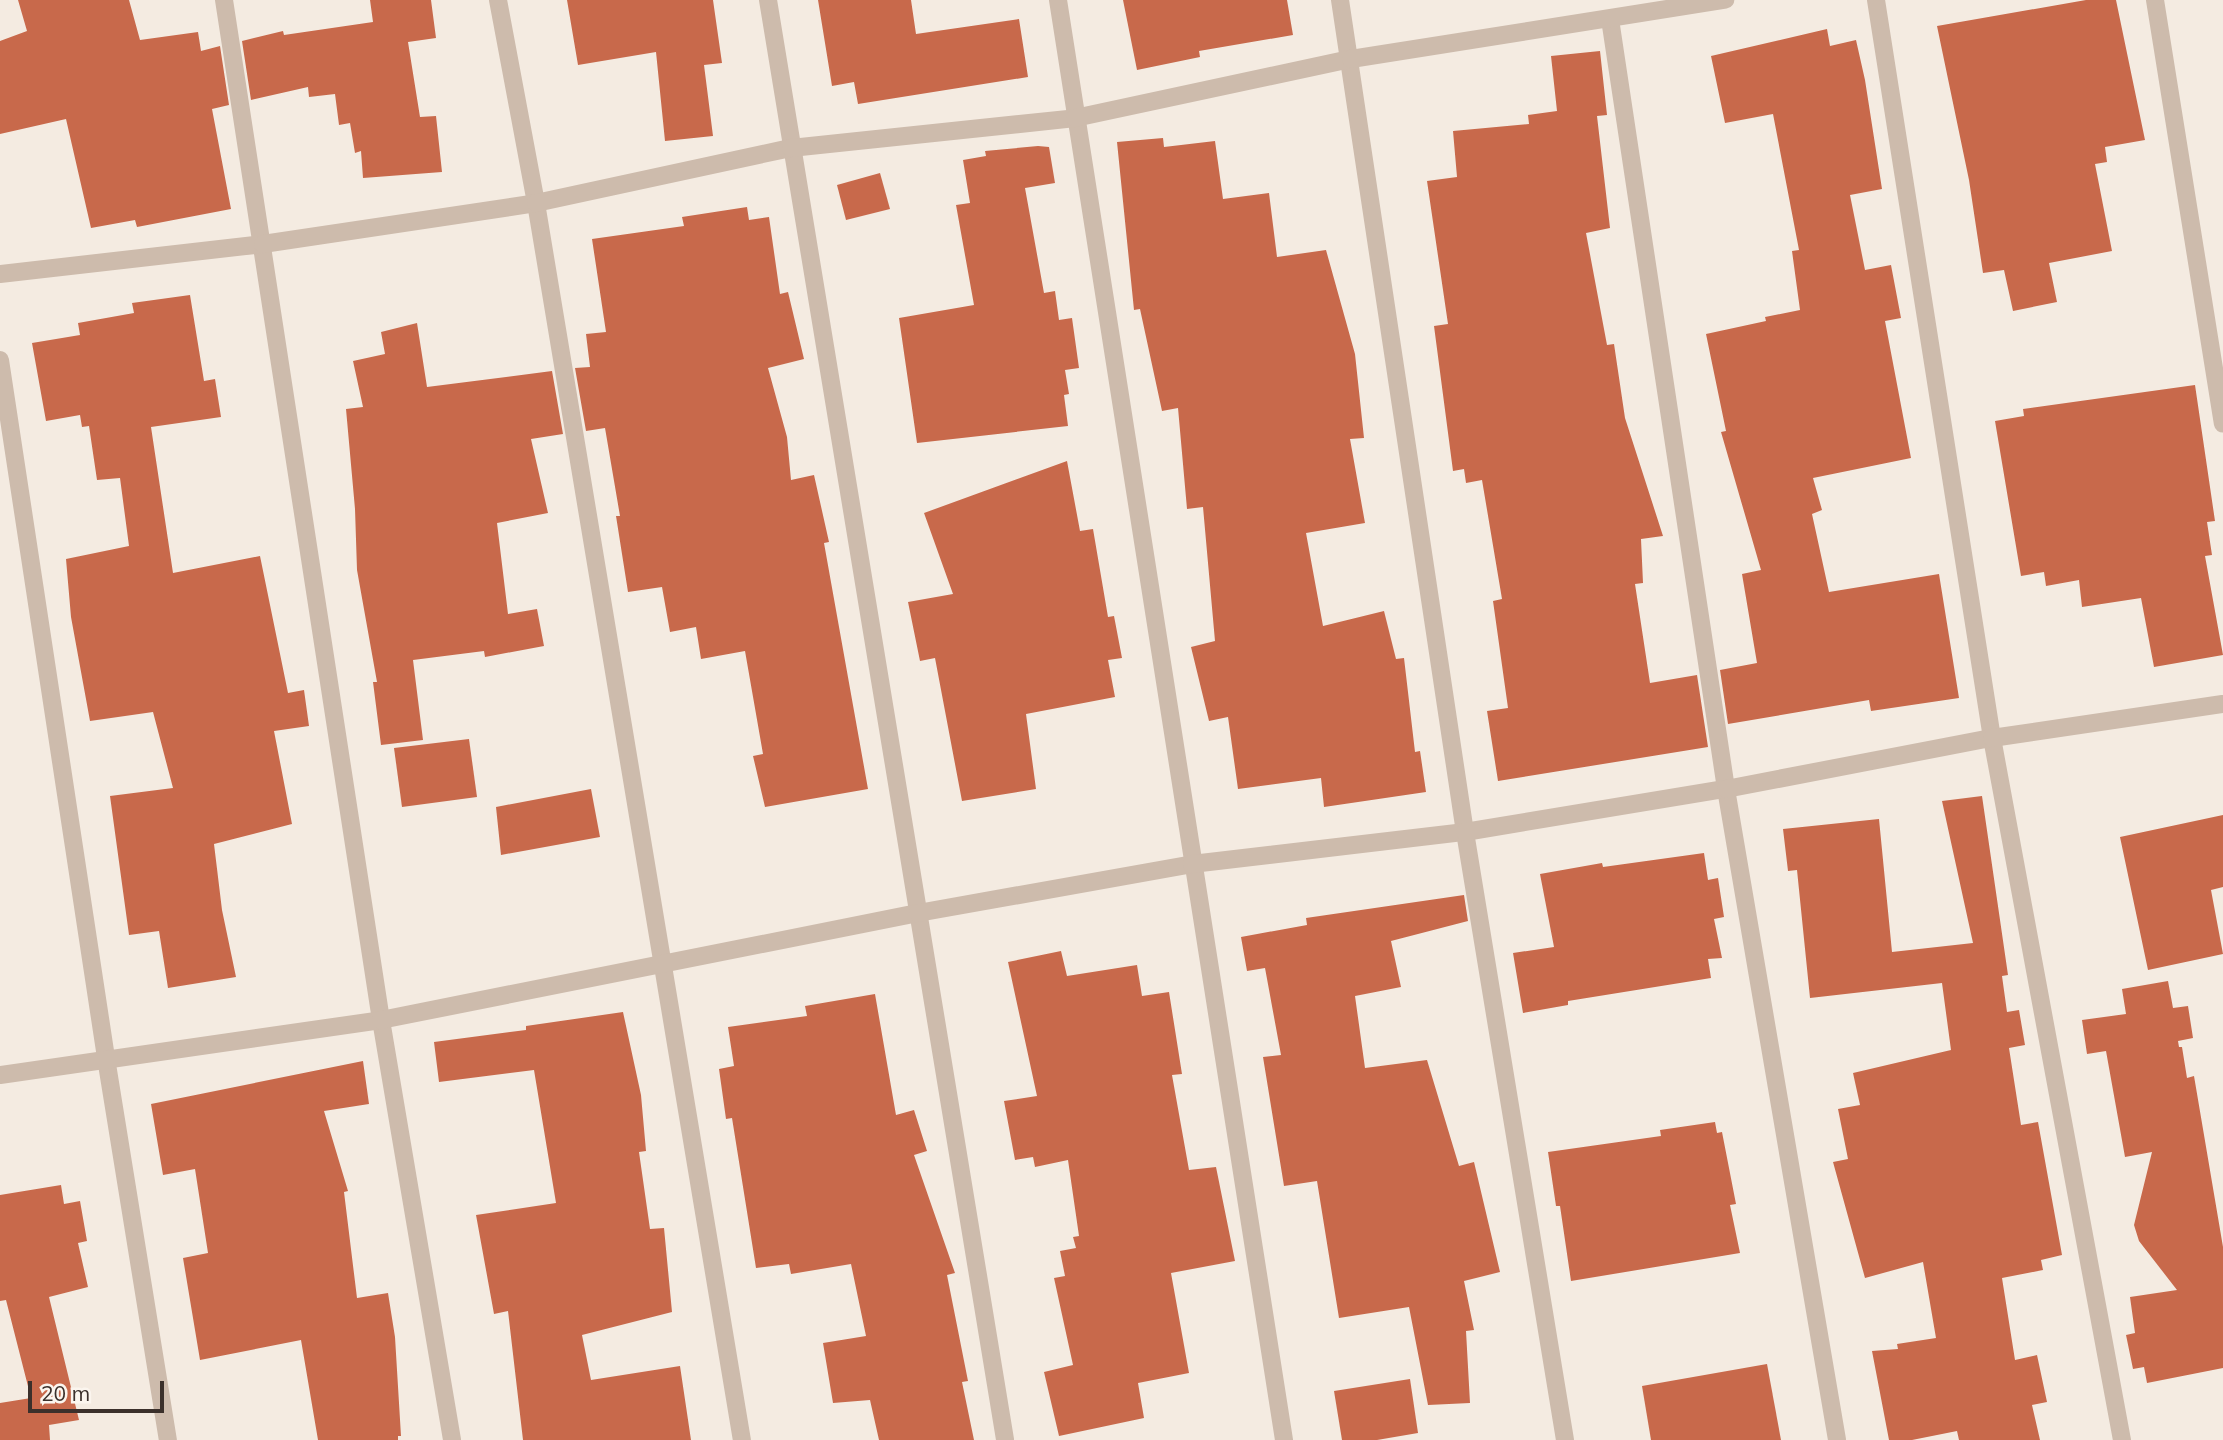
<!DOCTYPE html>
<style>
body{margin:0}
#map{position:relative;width:2223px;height:1440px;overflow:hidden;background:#f4ebe1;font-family:Mulish,sans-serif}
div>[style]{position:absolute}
.building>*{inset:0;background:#c8694b}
.street>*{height:18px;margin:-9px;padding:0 9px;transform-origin:9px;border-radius:9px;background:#cdbbac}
span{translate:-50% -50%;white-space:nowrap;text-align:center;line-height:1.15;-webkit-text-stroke:5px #fbf5ee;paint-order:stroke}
.scale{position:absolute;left:28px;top:1381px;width:136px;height:32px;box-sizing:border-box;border:4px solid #3b302b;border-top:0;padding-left:9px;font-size:21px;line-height:24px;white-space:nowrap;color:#3b302b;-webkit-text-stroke:5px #fbf5ee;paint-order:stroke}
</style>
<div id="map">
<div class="building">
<div style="clip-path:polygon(18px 0,129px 0,140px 40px,198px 32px,201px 51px,220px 46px,229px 105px,212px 109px,231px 209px,137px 227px,135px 220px,91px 228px,66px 119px,0 134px,0 41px,27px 31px)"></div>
<div style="clip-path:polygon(370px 0,431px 0,436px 38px,408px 42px,420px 117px,436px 116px,442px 172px,363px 178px,361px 151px,355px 153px,350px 123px,339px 125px,335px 94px,309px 97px,308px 87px,251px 100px,242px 41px,283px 31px,284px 35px,373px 22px)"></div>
<div style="clip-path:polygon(567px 0,713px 0,722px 63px,704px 65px,713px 136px,665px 141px,656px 52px,578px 65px)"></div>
<div style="clip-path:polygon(818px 0,911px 0,916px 34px,1019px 19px,1028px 77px,858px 104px,854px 82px,832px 86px)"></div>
<div style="clip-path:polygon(1123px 0,1287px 0,1293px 35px,1199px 51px,1200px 57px,1137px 70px)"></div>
<div style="clip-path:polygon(2086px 0,2116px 0,2145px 140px,2105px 147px,2107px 162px,2095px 164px,2112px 251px,2049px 263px,2057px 302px,2013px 311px,2004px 270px,1983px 273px,1969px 180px,1937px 26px)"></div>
<div style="clip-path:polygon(1827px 29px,1830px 46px,1856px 40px,1865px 80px,1882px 189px,1850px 195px,1865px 270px,1891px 265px,1901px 318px,1885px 321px,1911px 458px,1813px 478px,1822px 510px,1812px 514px,1829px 592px,1939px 574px,1959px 698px,1871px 711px,1869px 700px,1728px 724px,1720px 670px,1757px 663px,1742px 574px,1761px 570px,1721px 432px,1726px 431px,1706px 334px,1766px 321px,1765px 317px,1800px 310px,1792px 251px,1799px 250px,1773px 114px,1725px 123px,1711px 56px)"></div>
<div style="clip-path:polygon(1600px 51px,1607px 115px,1597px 116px,1610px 228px,1586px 233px,1607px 345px,1614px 344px,1625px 418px,1663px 536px,1641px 539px,1643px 583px,1635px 584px,1650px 683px,1697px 675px,1708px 747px,1498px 781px,1487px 711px,1508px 708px,1493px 601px,1502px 599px,1482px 480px,1466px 483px,1464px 469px,1453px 471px,1434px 326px,1448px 324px,1427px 181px,1457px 177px,1453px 131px,1529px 124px,1528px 115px,1557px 111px,1551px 56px)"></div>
<div style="clip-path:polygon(1163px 138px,1164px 147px,1215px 141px,1223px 199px,1269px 193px,1277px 257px,1326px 250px,1355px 354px,1364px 438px,1350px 439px,1365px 523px,1306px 533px,1323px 626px,1384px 611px,1396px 659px,1404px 658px,1415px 752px,1420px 751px,1426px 792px,1324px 807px,1321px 778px,1238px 789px,1228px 717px,1209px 721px,1191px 647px,1215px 641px,1203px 507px,1187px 509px,1178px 408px,1162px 411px,1140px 309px,1134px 310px,1117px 142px)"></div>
<div style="clip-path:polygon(1038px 146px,1049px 147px,1055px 183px,1025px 188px,1044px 293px,1055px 291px,1059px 320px,1072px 318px,1079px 368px,1065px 370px,1069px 394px,1064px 395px,1068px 426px,917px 443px,899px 318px,974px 305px,956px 205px,970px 203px,963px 160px,986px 156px,985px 151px)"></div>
<div style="clip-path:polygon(880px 173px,890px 209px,846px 220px,837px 185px)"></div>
<div style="clip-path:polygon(747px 207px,749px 220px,769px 217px,780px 294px,788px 292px,804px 359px,768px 368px,787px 437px,791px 480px,814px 475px,829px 542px,824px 543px,868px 789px,765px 807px,753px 756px,763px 754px,745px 651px,701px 659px,696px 627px,670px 632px,662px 587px,628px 592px,616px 516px,620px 516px,605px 428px,586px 431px,575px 368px,590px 367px,586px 334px,606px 332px,592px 239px,684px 226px,682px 217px)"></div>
<div style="clip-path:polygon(190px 295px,204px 381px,215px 379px,221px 417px,151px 427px,173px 573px,260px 556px,288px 693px,304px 690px,309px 726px,274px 731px,292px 824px,214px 844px,222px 910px,236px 977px,168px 988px,159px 931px,129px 935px,110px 796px,173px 788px,153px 712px,90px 721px,71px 617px,66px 559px,129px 546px,120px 478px,97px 480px,89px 426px,82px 427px,80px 415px,46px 421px,32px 343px,80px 335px,78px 323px,134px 313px,132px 303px)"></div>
<div style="clip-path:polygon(417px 323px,427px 387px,552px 371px,563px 434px,531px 439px,548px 513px,497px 523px,508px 614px,537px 609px,544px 646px,485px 657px,484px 651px,413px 660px,423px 740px,381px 745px,373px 682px,377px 682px,357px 570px,355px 509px,346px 409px,363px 407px,353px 361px,385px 354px,381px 332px)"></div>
<div style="clip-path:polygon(2195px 385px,2215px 521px,2207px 522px,2212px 555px,2205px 556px,2223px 655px,2154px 667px,2141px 598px,2082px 607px,2079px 580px,2046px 586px,2044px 572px,2021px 576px,1995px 421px,2024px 416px,2023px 409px)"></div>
<div style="clip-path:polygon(1067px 461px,1080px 531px,1093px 529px,1108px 617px,1114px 616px,1122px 658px,1108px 660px,1115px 697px,1026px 714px,1036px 789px,962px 801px,935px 658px,920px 661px,908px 602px,953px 594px,924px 513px)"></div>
<div style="clip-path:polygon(469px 739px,477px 797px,402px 807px,394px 748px)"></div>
<div style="clip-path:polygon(591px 789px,600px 837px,501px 855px,496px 807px)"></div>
<div style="clip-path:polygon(1982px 796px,2008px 975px,2002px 976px,2007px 1012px,2019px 1010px,2025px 1045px,2009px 1048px,2021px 1125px,2038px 1122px,2062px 1255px,2041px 1260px,2043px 1270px,2002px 1278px,2015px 1360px,2037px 1355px,2047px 1402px,2032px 1405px,2040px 1440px,1959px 1440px,1957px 1431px,1912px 1440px,1889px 1440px,1872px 1351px,1898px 1349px,1897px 1344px,1936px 1338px,1923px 1262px,1865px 1278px,1833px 1162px,1848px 1159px,1838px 1109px,1860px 1105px,1853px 1073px,1951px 1050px,1942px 983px,1810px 998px,1797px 870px,1788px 871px,1783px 829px,1879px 819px,1892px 952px,1973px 943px,1942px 801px)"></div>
<div style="clip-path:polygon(2223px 815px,2223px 887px,2211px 890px,2223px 954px,2148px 970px,2120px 837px)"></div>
<div style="clip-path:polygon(1704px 853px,1708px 880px,1718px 878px,1724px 917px,1714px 919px,1722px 958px,1708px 959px,1711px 978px,1568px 1001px,1568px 1005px,1523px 1013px,1513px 953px,1554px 947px,1540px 874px,1602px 863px,1603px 867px)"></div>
<div style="clip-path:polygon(1464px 895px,1468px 921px,1391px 941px,1401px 987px,1355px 996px,1365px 1068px,1427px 1060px,1459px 1166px,1474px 1162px,1500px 1272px,1464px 1281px,1474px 1330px,1466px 1331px,1470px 1403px,1428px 1405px,1409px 1307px,1339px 1318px,1317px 1181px,1284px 1186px,1263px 1057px,1281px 1055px,1265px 968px,1247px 971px,1241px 937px,1307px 925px,1306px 918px)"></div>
<div style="clip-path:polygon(1061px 951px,1067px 976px,1137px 965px,1142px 996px,1169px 992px,1182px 1074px,1172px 1075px,1189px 1170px,1216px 1167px,1235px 1261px,1171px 1273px,1189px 1373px,1138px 1383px,1144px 1418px,1059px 1436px,1044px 1372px,1073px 1365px,1054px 1278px,1065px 1276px,1060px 1251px,1076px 1248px,1073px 1237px,1079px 1236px,1068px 1160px,1035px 1167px,1033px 1157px,1015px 1160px,1004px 1101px,1037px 1096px,1008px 962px)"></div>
<div style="clip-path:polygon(2168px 981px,2173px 1008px,2188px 1006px,2193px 1038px,2178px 1041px,2179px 1047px,2182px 1047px,2187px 1078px,2194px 1076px,2223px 1247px,2223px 1368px,2147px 1383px,2144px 1367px,2133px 1369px,2126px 1335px,2135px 1333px,2130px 1297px,2177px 1290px,2139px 1241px,2134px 1225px,2152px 1152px,2125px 1157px,2106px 1051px,2087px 1054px,2082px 1020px,2126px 1014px,2122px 989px)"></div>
<div style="clip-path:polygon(875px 994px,896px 1115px,914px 1110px,927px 1151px,914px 1155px,955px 1273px,947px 1275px,968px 1381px,962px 1382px,974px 1440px,879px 1440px,870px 1400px,833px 1403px,823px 1343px,866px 1336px,851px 1264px,791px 1274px,789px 1264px,756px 1268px,732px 1118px,726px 1119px,719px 1069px,734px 1066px,728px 1027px,807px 1016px,805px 1006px)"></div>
<div style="clip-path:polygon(623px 1012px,641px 1095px,646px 1151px,639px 1152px,650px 1229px,664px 1228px,672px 1312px,582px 1335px,591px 1380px,680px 1366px,691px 1440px,523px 1440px,508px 1311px,494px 1314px,476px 1215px,556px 1203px,534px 1070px,439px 1082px,434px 1042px,526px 1030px,526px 1026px)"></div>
<div style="clip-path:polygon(363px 1061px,369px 1104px,324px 1111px,348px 1191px,344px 1192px,357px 1298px,388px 1293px,395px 1337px,401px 1436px,398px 1436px,398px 1440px,318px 1440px,301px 1340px,200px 1360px,183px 1258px,208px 1253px,195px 1169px,163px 1175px,151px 1104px)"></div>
<div style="clip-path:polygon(1715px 1122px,1717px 1133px,1722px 1132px,1736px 1204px,1730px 1205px,1740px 1253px,1571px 1281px,1560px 1206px,1556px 1206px,1548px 1152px,1661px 1136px,1660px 1130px)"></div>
<div style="clip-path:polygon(61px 1185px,64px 1204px,80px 1201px,87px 1241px,78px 1243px,88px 1287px,49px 1297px,79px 1420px,49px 1425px,50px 1440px,0 1440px,0 1403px,31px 1398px,6px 1300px,0 1301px,0 1195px)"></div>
<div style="clip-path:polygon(1767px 1364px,1781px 1440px,1651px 1440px,1642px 1386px)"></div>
<div style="clip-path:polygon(1410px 1379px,1418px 1433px,1377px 1440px,1342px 1440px,1334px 1391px)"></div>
</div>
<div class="street">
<div style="left:224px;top:0;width:1032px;rotate:81.25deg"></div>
<div style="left:381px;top:1020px;width:426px;rotate:80.4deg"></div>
<div style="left:498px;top:0;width:207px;rotate:79.4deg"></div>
<div style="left:536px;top:203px;width:1254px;rotate:80.55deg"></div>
<div style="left:768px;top:0;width:1459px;rotate:80.65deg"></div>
<div style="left:1058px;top:0;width:1458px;rotate:81.08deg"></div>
<div style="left:1340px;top:0;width:841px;rotate:81.46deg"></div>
<div style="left:1465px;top:832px;width:616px;rotate:80.66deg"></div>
<div style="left:1876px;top:0;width:747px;rotate:81.07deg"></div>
<div style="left:1992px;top:738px;width:714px;rotate:79.51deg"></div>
<div style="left:2155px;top:0;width:429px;rotate:80.9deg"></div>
<div style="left:1610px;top:19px;width:779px;rotate:81.43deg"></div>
<div style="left:1726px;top:789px;width:660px;rotate:80.32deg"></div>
<div style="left:0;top:274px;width:265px;rotate:-6.5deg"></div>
<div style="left:263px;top:244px;width:276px;rotate:-8.5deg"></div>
<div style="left:536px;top:203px;width:261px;rotate:-12.2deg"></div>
<div style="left:791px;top:148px;width:286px;rotate:-6deg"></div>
<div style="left:1075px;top:118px;width:282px;rotate:-12.1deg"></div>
<div style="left:1351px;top:59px;width:379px;rotate:-9deg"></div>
<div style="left:0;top:360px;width:706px;rotate:81.36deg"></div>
<div style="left:106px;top:1058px;width:387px;rotate:80.8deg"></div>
<div style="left:0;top:1075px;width:385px;rotate:-8.2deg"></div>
<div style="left:381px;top:1020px;width:548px;rotate:-11.27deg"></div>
<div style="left:918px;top:913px;width:278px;rotate:-10.1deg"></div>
<div style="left:1192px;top:864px;width:275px;rotate:-6.7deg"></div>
<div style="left:1465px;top:832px;width:265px;rotate:-9.4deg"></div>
<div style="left:1726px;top:789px;width:271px;rotate:-10.9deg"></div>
<div style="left:1992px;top:738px;width:233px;rotate:-8.4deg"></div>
</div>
<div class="scale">20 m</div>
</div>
